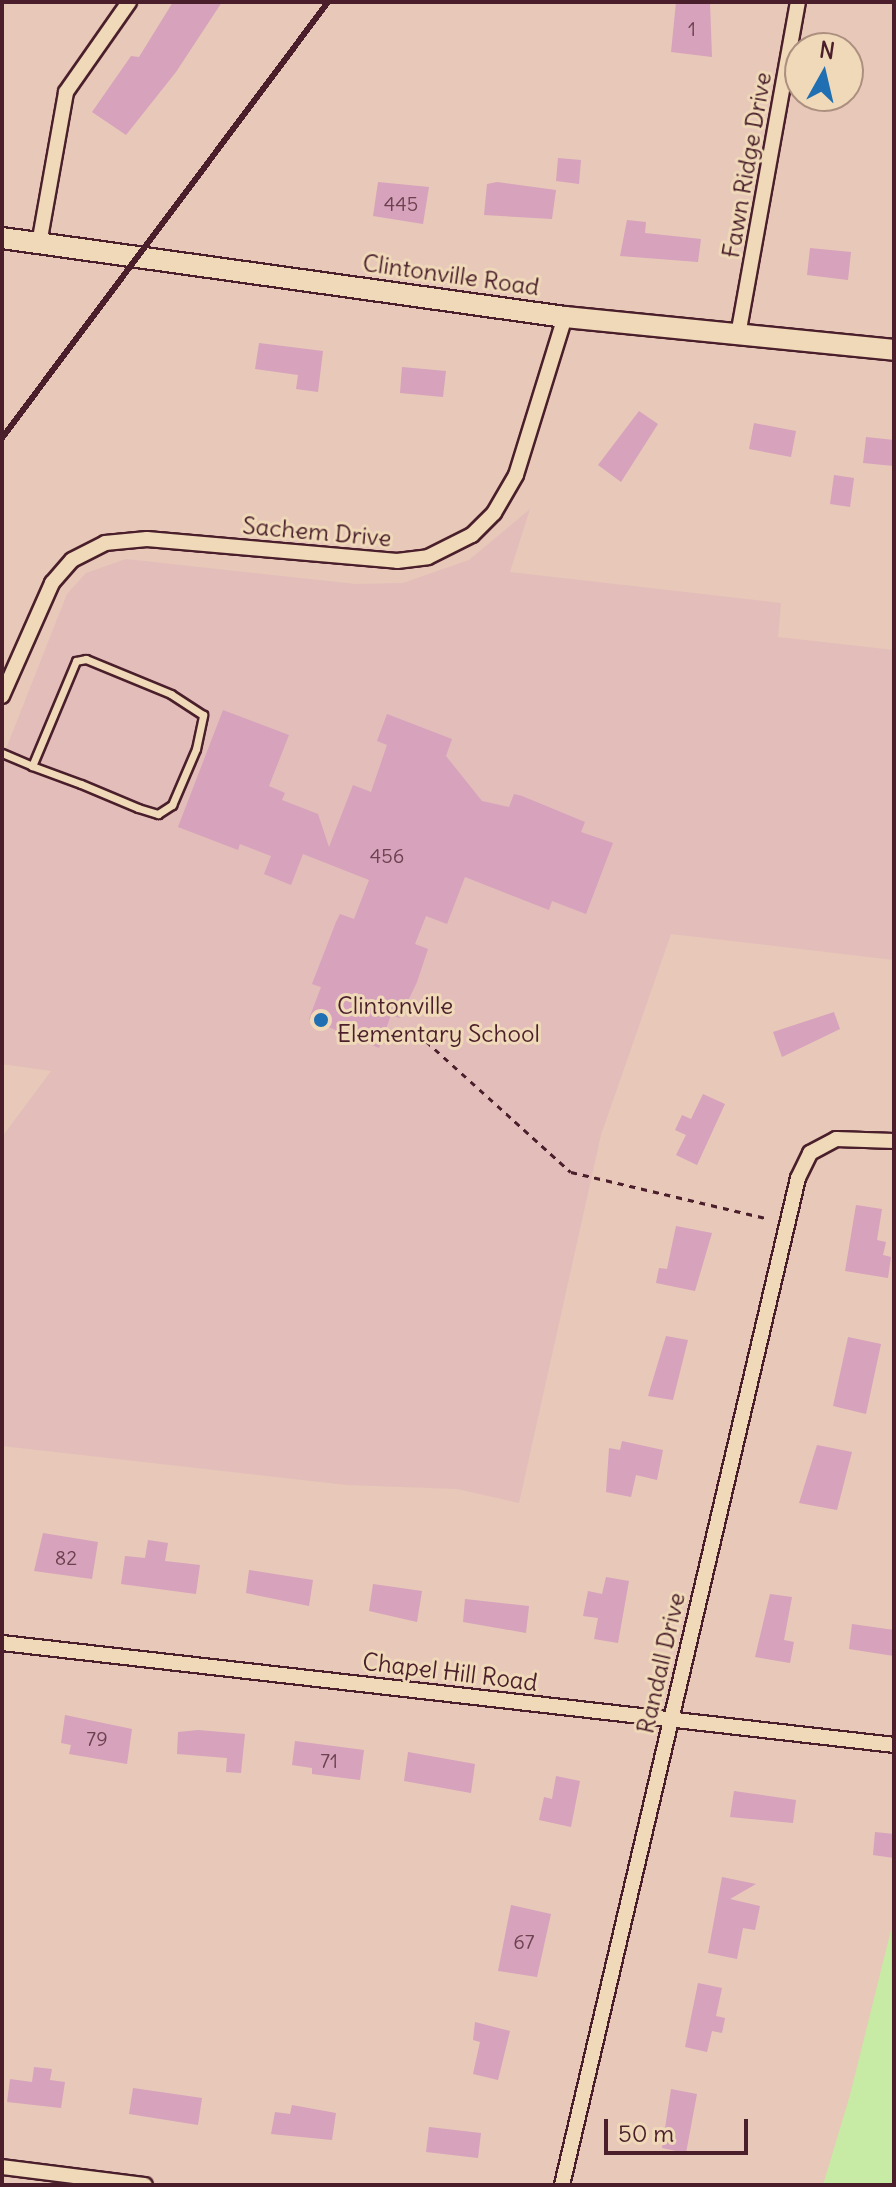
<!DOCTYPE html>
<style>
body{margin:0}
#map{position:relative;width:896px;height:2187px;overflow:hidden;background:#e8c8b9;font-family:Delius,sans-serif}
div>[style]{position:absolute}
.built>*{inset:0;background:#e3bdba}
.green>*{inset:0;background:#c7eaa4}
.building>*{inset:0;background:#d6a2bc}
.path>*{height:3px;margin-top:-1.5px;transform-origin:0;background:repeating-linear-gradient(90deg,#4a1f2b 0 6px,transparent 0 12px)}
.roads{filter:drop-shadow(2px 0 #4a1f2b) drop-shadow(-2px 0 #4a1f2b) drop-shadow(0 2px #4a1f2b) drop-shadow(0 -2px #4a1f2b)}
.service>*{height:7px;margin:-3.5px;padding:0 3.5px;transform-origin:3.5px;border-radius:3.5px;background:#efd9b8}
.minor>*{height:14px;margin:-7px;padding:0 7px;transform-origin:7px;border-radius:7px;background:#efd9b8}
.secondary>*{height:20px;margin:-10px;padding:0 10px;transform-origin:10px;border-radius:10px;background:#efd9b8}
.rail>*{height:6px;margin:-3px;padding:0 3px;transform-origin:3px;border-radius:3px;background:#4a1f2b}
.dots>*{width:22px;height:22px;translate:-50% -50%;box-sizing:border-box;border:4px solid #efd9b8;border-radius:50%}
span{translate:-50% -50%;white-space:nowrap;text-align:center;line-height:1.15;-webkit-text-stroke:6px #efd9b8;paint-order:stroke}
.number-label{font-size:20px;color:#6d404f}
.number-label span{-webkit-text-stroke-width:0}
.street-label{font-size:24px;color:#4a1f2b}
.poi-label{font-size:24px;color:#4a1f2b}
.left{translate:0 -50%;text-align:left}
.frame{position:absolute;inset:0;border:4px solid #4a1f2b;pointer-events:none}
.north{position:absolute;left:784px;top:32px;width:80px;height:80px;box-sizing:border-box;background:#efd9b8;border:2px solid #ad8f80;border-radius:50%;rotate:8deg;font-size:22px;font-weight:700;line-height:32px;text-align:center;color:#4a1f2b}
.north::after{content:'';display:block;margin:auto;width:28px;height:36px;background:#1f6fb2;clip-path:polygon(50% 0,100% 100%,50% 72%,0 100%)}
.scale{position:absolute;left:604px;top:2119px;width:144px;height:36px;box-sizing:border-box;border:4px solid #4a1f2b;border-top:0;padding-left:10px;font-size:24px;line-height:28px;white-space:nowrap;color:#4a1f2b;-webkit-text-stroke:6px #efd9b8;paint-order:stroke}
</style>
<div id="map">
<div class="built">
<div style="clip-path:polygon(530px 509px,510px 572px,781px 603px,778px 637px,894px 650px,894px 960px,671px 934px,601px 1135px,519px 1503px,457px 1489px,346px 1485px,2px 1446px,2px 1137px,51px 1071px,2px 1064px,2px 759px,67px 594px,86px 573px,126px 559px,356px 584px,403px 583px,469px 560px)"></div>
</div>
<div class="green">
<div style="clip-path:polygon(891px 1930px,894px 2185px,823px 2185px,850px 2095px)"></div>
</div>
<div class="building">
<div style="clip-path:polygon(173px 2px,222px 2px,176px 72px,126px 135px,92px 112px,131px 56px,139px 57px)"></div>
<div style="clip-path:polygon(676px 2px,710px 3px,712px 57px,671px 52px)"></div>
<div style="clip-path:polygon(558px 158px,581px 160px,579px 184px,556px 181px)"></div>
<div style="clip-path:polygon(378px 182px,429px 187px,423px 224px,373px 216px)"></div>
<div style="clip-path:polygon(497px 182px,556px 190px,552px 219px,484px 215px,487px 184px)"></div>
<div style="clip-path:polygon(627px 220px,646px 222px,645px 233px,701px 239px,698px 262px,620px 256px)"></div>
<div style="clip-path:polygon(810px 248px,851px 252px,848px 280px,807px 275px)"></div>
<div style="clip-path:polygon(259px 343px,323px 351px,318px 392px,296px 389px,298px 375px,255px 369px)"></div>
<div style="clip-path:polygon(402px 367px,446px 371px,443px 397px,400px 393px)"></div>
<div style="clip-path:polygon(639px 411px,658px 424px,621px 482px,598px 465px)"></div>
<div style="clip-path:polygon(754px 423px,796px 431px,791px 457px,749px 449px)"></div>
<div style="clip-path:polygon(866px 437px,894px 440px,894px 466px,863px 463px)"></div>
<div style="clip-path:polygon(834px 475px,854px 478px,850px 507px,830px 504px)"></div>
<div style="clip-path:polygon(223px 710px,289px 735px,269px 786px,285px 793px,282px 800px,318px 814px,329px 847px,353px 785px,371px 792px,387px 745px,377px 741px,387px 714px,452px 739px,446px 756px,482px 801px,509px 807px,514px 794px,522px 796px,585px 822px,581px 832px,613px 843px,586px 914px,552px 901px,549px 910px,465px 877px,447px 924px,426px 916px,415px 944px,428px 949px,417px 982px,400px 1018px,391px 1015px,379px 1048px,309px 1019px,321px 987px,312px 984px,336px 922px,340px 914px,354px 919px,369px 880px,303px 854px,291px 885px,264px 874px,271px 856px,240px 844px,238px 850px,178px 827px)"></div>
<div style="clip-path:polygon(834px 1012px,840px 1029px,782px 1057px,773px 1032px)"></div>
<div style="clip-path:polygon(703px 1094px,725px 1104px,697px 1165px,676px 1155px,686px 1135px,675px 1130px,682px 1115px,691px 1119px)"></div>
<div style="clip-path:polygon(856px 1205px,882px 1209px,877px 1240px,886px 1242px,883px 1255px,891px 1257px,888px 1278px,845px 1271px)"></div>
<div style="clip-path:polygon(676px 1226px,712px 1233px,695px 1291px,656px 1283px,659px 1268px,667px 1269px)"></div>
<div style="clip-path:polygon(666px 1336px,688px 1340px,673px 1400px,648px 1396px)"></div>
<div style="clip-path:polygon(848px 1337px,881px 1344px,866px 1414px,833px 1406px)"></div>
<div style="clip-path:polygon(622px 1441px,663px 1450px,657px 1480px,636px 1475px,631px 1497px,606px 1492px,609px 1448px,620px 1450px)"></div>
<div style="clip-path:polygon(817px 1445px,852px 1452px,837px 1510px,799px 1503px)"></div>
<div style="clip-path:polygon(43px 1533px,98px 1542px,92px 1579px,34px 1571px)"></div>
<div style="clip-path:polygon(148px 1540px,168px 1543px,165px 1561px,200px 1565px,196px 1594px,121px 1584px,125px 1556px,145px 1558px)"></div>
<div style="clip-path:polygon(249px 1570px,313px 1580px,309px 1606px,246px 1593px)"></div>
<div style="clip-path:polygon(606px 1577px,629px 1581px,618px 1643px,594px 1639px,598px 1618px,583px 1616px,588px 1591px,602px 1594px)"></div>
<div style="clip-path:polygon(373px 1584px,422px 1591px,417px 1622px,369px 1611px)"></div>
<div style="clip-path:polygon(770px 1594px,792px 1597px,784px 1640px,794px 1642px,790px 1663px,755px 1657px)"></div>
<div style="clip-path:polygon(465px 1599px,529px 1606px,526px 1633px,463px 1622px)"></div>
<div style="clip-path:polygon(852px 1624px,894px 1630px,894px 1656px,849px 1649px)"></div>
<div style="clip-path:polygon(65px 1715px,132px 1729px,127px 1764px,69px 1754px,71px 1745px,61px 1743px)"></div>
<div style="clip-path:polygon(198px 1730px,245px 1734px,241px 1773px,226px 1772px,227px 1758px,177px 1754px,178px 1732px)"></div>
<div style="clip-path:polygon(295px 1741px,364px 1750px,360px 1780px,312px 1774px,312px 1768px,292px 1765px)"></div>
<div style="clip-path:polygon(408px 1752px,475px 1764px,471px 1793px,404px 1781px)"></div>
<div style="clip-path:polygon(556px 1776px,580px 1781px,571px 1827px,539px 1820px,544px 1797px,552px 1799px)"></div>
<div style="clip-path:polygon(734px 1791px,796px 1800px,793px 1823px,730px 1817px)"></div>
<div style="clip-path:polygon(875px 1832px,894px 1834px,894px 1858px,873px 1855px)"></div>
<div style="clip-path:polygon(722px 1877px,756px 1884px,730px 1899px,760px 1906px,755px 1930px,743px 1928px,737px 1959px,708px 1953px)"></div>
<div style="clip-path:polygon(511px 1905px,551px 1914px,537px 1977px,498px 1971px)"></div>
<div style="clip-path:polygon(698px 1983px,722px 1988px,716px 2016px,725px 2018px,722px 2033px,712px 2031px,707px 2052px,685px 2047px)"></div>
<div style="clip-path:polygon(475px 2022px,510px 2031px,498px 2080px,473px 2074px,480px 2042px,473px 2040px)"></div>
<div style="clip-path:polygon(34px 2067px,52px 2069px,50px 2080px,65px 2082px,61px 2108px,7px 2102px,10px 2079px,32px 2082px)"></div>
<div style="clip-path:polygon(133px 2088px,202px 2098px,198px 2125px,129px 2114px)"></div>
<div style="clip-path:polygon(671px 2089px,697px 2094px,686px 2153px,662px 2148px)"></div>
<div style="clip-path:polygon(292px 2105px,336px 2113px,332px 2140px,271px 2134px,275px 2112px,290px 2114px)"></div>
<div style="clip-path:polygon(429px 2127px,481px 2133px,478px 2158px,426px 2152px)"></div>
</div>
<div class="path">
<div style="left:417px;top:1033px;width:207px;rotate:42.1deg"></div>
<div style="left:571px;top:1172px;width:199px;rotate:13.3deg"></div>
</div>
<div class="roads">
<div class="service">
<div style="left:2px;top:753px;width:33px;rotate:23deg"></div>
<div style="left:32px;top:766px;width:52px;rotate:20.2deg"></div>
<div style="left:81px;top:784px;width:62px;rotate:22.8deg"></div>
<div style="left:138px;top:808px;width:21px;rotate:17deg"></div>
<div style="left:158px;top:814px;width:17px;rotate:-33deg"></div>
<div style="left:172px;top:805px;width:61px;rotate:-66.8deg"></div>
<div style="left:196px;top:749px;width:35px;rotate:-78deg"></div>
<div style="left:203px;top:715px;width:38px;rotate:-147deg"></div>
<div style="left:171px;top:694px;width:92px;rotate:-157.6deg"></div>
<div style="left:86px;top:659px;width:10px;rotate:169deg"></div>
<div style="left:76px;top:661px;width:114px;rotate:112.7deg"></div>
</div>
<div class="minor">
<div style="left:39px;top:244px;width:154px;rotate:-79.9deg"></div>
<div style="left:66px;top:92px;width:110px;rotate:-55deg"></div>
<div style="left:738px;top:335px;width:338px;rotate:-79.8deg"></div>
<div style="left:2px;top:696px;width:124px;rotate:-66.1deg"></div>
<div style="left:52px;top:583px;width:30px;rotate:-49deg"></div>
<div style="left:72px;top:560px;width:37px;rotate:-27deg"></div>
<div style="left:105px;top:543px;width:42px;rotate:-5.4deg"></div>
<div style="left:147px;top:539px;width:251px;rotate:5deg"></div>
<div style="left:397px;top:561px;width:31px;rotate:-7deg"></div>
<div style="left:428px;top:557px;width:49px;rotate:-26.6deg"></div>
<div style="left:472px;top:535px;width:31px;rotate:-45deg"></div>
<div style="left:494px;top:513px;width:44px;rotate:-59.9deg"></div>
<div style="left:516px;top:475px;width:165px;rotate:-72.8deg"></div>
<div style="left:2px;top:1643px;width:898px;rotate:6.52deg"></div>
<div style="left:2px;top:2167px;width:144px;rotate:7.2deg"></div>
<div style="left:562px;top:2185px;width:1034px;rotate:-76.81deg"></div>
<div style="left:798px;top:1178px;width:28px;rotate:-64deg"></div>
<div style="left:810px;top:1153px;width:30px;rotate:-28deg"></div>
<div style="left:836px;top:1139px;width:58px;rotate:2deg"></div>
</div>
<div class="secondary">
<div style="left:2px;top:238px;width:569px;rotate:7.99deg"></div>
<div style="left:565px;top:317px;width:331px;rotate:5.7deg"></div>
</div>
</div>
<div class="rail">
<div style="left:2px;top:438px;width:544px;rotate:-53.21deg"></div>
</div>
<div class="dots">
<div style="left:321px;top:1020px;background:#1f6fb2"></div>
</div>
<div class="number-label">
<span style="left:692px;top:28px">1</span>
<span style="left:401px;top:203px">445</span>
<span style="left:387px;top:855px">456</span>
<span style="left:66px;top:1557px">82</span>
<span style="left:97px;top:1738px">79</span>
<span style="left:329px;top:1760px">71</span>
<span style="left:524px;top:1941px">67</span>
</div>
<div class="street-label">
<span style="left:747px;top:165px;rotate:-80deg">Fawn Ridge Drive</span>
<span style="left:451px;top:275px;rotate:8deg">Clintonville Road</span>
<span style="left:317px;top:532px;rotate:5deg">Sachem Drive</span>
<span style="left:661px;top:1663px;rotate:-77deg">Randall Drive</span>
<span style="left:450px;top:1672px;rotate:7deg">Chapel Hill Road</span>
</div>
<div class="poi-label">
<span class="left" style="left:337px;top:1020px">Clintonville<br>Elementary School</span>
</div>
<div class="frame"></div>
<div class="north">N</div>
<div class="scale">50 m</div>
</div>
